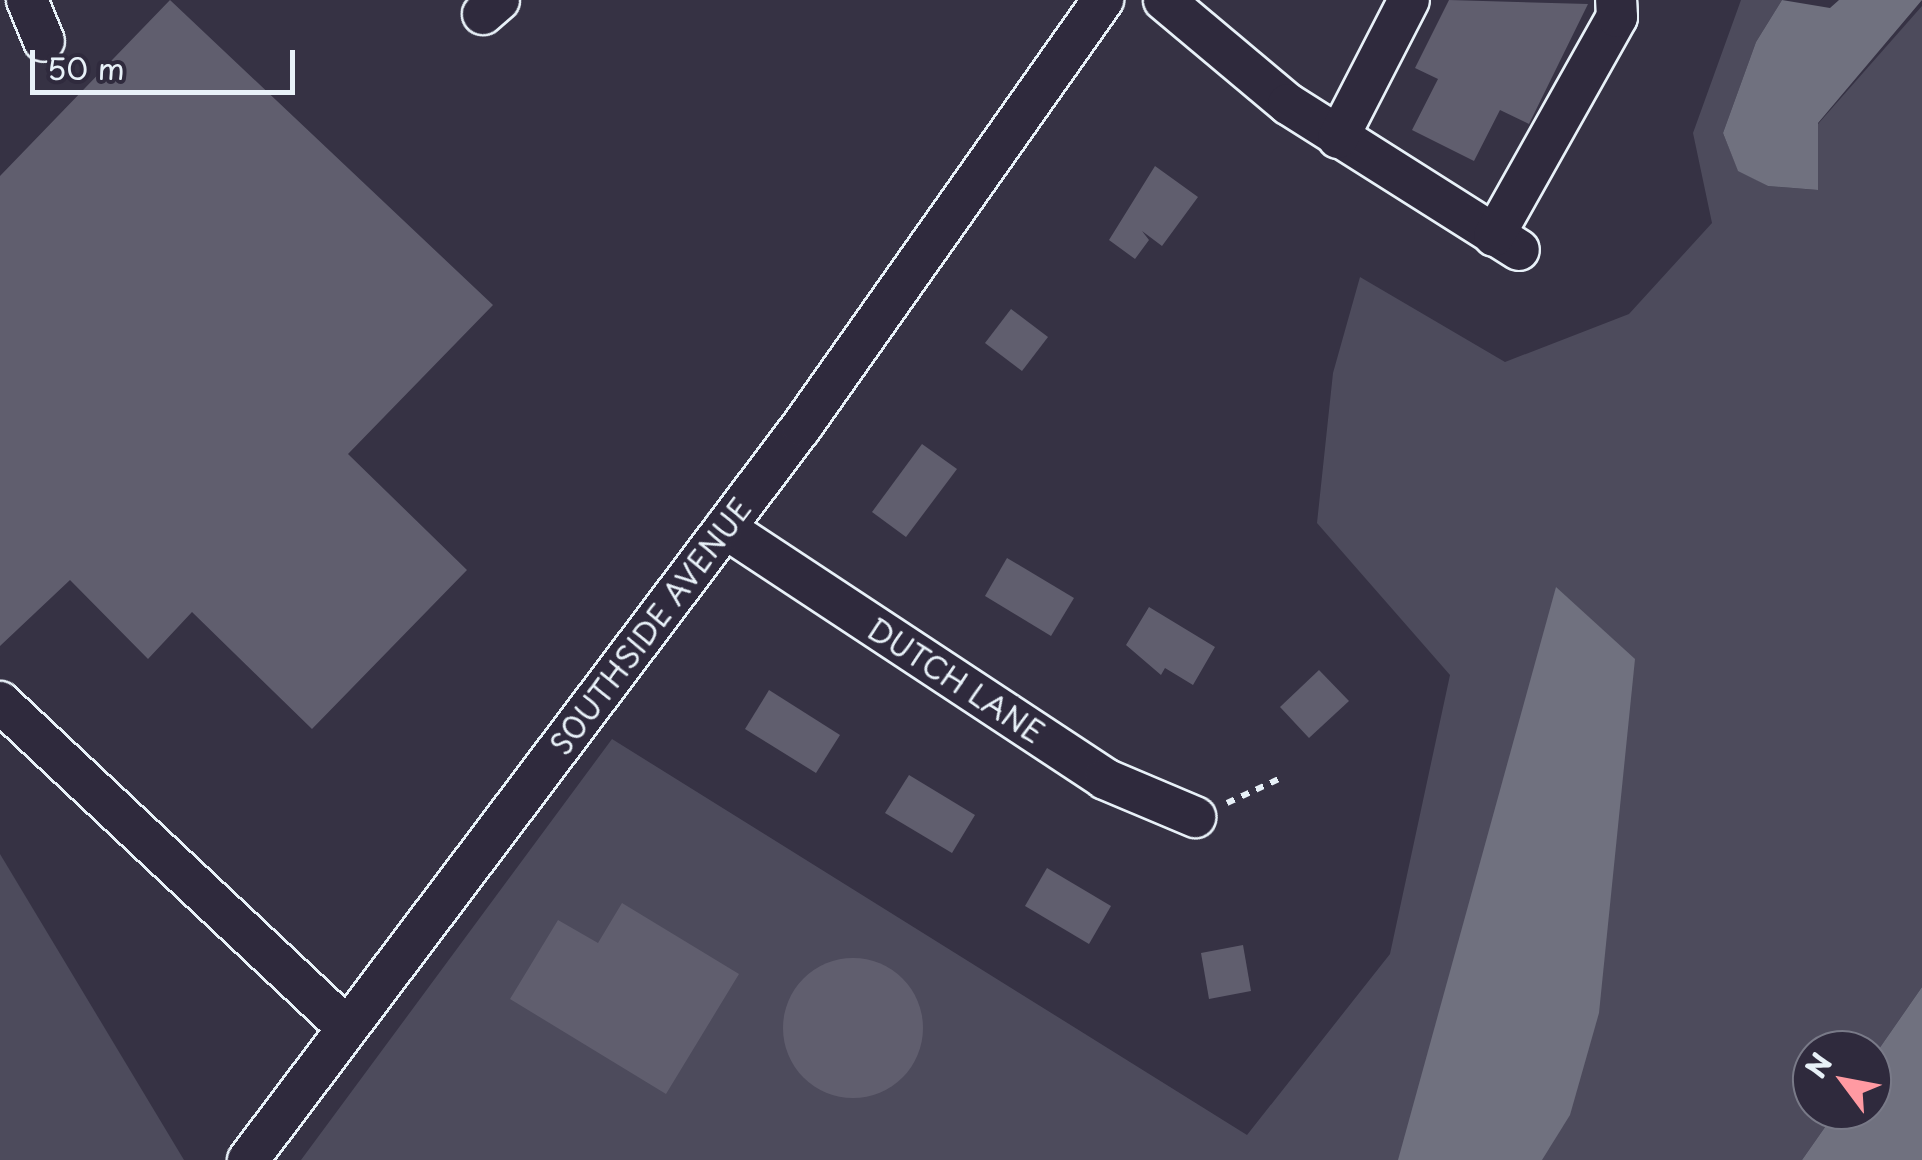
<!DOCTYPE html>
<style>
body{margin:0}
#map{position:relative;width:1922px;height:1160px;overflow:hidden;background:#363244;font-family:"Playpen Sans",sans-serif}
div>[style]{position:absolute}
.green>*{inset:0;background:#4d4b5c}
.water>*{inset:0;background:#70717f}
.building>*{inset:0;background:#605e6e}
.round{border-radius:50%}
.path>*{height:6px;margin-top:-3px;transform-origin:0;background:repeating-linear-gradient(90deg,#e8f1f8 0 8px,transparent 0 16px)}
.roads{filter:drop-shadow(2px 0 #e8f1f8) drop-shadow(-2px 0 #e8f1f8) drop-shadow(0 2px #e8f1f8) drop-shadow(0 -2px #e8f1f8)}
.minor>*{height:40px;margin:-20px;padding:0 20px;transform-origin:20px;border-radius:20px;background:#2f2a3d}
span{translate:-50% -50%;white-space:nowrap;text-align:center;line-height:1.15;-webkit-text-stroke:8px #2f2a3d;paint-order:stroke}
.street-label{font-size:30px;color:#e8f1f8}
.north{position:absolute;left:1792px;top:1030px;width:100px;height:100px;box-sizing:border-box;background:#2f2a3d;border:2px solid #797a88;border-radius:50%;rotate:302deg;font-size:28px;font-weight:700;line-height:40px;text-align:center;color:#e8f1f8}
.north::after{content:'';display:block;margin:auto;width:35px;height:45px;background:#ff9aa2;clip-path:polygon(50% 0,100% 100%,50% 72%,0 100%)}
.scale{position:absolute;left:30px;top:50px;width:265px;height:45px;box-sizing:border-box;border:5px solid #e8f1f8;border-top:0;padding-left:12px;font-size:30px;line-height:35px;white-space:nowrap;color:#e8f1f8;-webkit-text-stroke:8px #2f2a3d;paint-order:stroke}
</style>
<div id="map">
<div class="green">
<div style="clip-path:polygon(1741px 0,1782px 0,1756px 42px,1723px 133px,1738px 170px,1768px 186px,1817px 190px,1818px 124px,1922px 6px,1922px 987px,1872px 1059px,1872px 1050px,1812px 1050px,1812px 1110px,1837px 1110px,1802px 1160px,301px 1160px,612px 739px,1247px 1135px,1390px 954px,1450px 675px,1317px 523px,1333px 373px,1360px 277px,1505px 362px,1629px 314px,1712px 223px,1693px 133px)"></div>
<div style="clip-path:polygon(0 854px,184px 1160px,0 1160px)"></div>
</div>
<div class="water">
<div style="clip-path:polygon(1782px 0,1830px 8px,1839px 0,1922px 0,1818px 123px,1818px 190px,1768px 186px,1738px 171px,1723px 133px,1756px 42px)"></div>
<div style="clip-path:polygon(1556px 587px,1635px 659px,1599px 1013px,1570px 1115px,1542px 1160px,1398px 1160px)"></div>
<div style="clip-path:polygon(1922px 987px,1922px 1160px,1802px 1160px,1837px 1110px,1872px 1110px,1872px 1059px)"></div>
</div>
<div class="building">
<div style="clip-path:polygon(170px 0,493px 305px,348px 454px,467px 570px,312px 729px,192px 612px,148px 659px,70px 580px,0 646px,0 176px)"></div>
<div style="clip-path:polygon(1449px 0,1588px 4px,1529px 124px,1500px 110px,1474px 161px,1412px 130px,1438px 79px,1415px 68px)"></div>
<div style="clip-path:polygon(1155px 166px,1198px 197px,1162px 246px,1142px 231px,1149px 240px,1135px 259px,1109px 240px)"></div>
<div style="clip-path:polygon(1011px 309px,1048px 337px,1022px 371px,985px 343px)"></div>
<div style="clip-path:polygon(922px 444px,957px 469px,906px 537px,872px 512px)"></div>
<div style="clip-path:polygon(1007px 558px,1074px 598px,1051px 636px,985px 596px)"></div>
<div style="clip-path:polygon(1149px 607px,1215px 647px,1193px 685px,1165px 668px,1161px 675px,1126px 645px)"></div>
<div style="clip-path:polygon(1319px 670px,1349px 701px,1309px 738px,1280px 707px)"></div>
<div style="clip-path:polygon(769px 690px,840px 735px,816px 773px,745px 729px)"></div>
<div style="clip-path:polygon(909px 775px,975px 815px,952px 853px,885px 813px)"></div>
<div style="clip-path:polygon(1047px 868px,1111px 906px,1089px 944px,1025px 906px)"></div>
<div style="clip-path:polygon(622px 903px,739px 974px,666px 1094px,510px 999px,558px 920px,598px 943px)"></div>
<div style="clip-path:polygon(1243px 945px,1251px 991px,1209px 999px,1201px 953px)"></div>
<div class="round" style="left:783px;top:958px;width:140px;height:140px"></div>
</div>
<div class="path">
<div style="left:1227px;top:803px;width:60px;rotate:-24.8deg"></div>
</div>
<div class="roads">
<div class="minor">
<div style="left:27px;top:0;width:44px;rotate:67.5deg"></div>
<div style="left:1164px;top:0;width:162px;rotate:40deg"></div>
<div style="left:1288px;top:104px;width:273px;rotate:32.3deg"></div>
<div style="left:483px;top:14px;width:21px;rotate:-41deg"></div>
<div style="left:1338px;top:138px;width:155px;rotate:-62.8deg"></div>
<div style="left:1494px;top:236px;width:251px;rotate:-60.7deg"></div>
<div style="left:1617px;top:17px;width:17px;rotate:-93deg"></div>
<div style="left:725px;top:528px;width:455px;rotate:33.4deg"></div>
<div style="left:1105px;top:779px;width:98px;rotate:22.9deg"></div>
<div style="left:0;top:702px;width:475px;rotate:43.2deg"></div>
<div style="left:248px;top:1160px;width:920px;rotate:-52.96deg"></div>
<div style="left:802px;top:426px;width:522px;rotate:-54.76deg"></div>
</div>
</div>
<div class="street-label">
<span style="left:650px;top:626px;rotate:-53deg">SOUTHSIDE AVENUE</span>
<span style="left:956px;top:680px;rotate:33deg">DUTCH LANE</span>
</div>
<div class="north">N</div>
<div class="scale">50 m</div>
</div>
